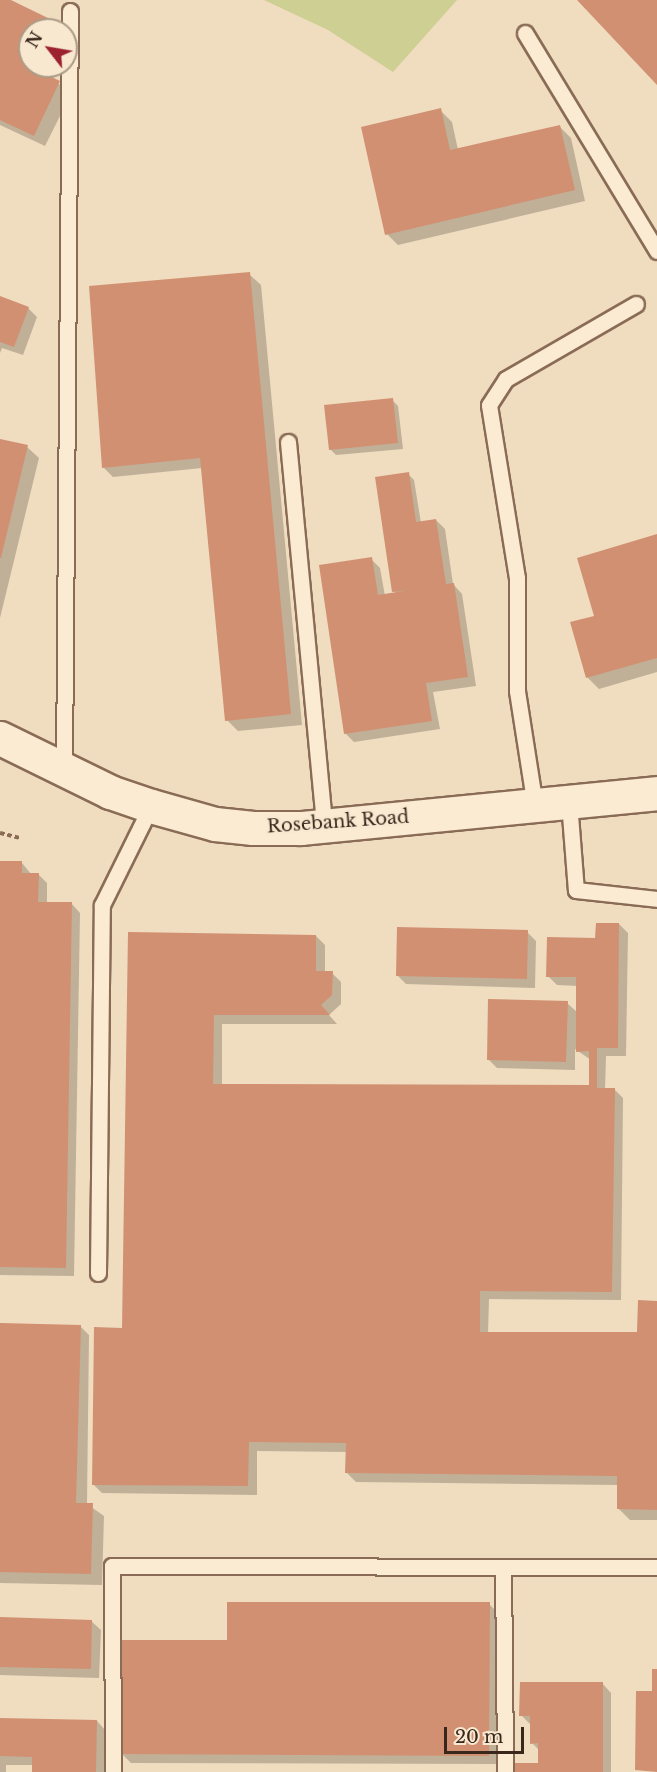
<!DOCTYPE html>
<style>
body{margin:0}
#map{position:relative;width:657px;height:1772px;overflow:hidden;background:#f0dcbf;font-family:"Libre Baskerville",serif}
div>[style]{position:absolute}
.green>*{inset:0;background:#cecf92}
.shadow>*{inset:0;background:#0003}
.building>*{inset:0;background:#d19072}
.path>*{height:4px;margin-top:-2px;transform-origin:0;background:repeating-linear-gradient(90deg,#8a6c56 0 4.5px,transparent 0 7.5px)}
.roads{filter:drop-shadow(2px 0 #8a6c56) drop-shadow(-2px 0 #8a6c56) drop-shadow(0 2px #8a6c56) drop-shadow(0 -2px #8a6c56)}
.lane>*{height:15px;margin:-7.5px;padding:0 7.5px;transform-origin:7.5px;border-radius:7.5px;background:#fbebd3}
.secondary>*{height:33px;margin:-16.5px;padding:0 16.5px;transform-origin:16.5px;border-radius:16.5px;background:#fbebd3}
span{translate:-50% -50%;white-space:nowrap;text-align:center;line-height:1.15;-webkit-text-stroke:4.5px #f7e8cf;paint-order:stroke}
.street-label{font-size:18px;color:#39271c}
.north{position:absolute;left:18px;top:18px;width:60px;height:60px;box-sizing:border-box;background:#f7e8cf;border:2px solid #ab9b87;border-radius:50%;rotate:301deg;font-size:16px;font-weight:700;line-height:24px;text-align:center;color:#39271c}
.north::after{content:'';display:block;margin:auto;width:21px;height:27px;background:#9d2230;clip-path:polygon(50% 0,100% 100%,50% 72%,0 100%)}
.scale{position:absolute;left:444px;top:1727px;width:80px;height:27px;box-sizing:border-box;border:3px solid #39271c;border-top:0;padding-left:8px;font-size:18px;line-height:21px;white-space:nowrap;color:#39271c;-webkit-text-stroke:4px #f7e8cf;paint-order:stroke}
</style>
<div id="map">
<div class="green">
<div style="clip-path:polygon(264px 0,457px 0,393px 72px,328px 30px)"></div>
</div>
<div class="shadow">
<div style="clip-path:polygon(0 0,8px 0,51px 21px,60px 30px,30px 30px,30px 66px,56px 66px,53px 79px,71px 94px,45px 146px,0 125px)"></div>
<div style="clip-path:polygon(440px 110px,452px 122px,458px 150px,559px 126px,571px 138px,585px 201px,398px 245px,387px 234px)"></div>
<div style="clip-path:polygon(249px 274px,261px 285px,302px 725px,238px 731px,227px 720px,202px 468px,113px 477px,104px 468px)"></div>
<div style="clip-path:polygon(0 298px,28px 308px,37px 317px,23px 355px,2px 348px,0 353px)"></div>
<div style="clip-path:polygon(392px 400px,398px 406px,403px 449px,336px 455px,330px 449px)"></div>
<div style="clip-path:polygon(0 440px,27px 447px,39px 458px,0 618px)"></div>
<div style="clip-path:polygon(408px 474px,414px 480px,421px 523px,436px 520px,445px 529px,453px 584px,462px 594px,476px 686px,433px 692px,440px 729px,354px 742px,345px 733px,371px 559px,380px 568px,385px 596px,397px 594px,394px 591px)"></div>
<div style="clip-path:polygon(657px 536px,657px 672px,599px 689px,588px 678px,572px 623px,596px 617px)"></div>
<div style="clip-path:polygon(0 863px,22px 863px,31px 874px,38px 874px,47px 883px,47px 903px,71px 903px,80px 913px,74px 1276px,0 1275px)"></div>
<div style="clip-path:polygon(619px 924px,628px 933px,626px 1056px,606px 1056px,605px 1089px,614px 1089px,623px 1098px,621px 1300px,489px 1299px,488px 1334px,638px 1334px,657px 1302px,657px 1520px,630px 1520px,618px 1508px,618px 1485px,356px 1482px,347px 1473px,347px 1452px,257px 1451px,257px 1495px,102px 1493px,93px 1484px,123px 1329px,129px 934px,316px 936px,325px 945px,325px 973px,332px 973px,341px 982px,341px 1004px,329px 1015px,337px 1024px,222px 1024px,222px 1086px,591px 1086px,591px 1060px,575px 1049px,575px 1070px,497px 1068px,488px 1059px,567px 1003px,578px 1013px,578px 986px,557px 985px,548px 976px)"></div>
<div style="clip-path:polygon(527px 932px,536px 941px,535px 988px,406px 984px,397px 975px)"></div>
<div style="clip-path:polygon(0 1324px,80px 1326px,89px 1335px,87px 1504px,104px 1516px,102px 1585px,0 1583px)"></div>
<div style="clip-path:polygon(489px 1604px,498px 1613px,497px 1764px,131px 1763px,122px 1754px,229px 1641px)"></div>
<div style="clip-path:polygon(0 1619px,91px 1621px,101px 1630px,99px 1678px,0 1675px)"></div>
<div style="clip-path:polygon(602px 1683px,611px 1693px,611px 1772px,515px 1772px,539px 1764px,539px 1750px,532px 1743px,530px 1724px,521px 1715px)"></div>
<div style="clip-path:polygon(0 1719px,97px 1721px,106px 1731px,105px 1772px,33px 1772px,34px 1765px,6px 1765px,6px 1772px,0 1772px)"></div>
</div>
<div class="building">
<div style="clip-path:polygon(0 0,11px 0,52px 20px,50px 30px,30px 30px,30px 66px,42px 66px,41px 72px,60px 81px,34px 136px,0 120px)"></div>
<div style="clip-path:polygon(577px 0,657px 0,657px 85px)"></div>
<div style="clip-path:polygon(441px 108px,450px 150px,560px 125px,575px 190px,385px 235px,361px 127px)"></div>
<div style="clip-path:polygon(250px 272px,291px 714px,225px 721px,200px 458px,102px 468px,89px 286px)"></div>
<div style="clip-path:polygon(0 296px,29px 307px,14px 347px,0 342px)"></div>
<div style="clip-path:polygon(393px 398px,398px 443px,329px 450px,324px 405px)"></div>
<div style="clip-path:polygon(0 439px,28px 445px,1px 558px,0 558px)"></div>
<div style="clip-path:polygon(409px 472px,416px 522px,436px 519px,446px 584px,454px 583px,468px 677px,426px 683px,432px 721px,344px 734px,319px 565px,372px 557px,378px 595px,410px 590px,392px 592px,375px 477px)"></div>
<div style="clip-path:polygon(657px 534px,657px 658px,586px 678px,570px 622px,594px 616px,577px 558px)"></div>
<div style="clip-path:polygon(0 861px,22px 861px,22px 873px,39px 873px,38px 902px,72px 902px,66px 1268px,0 1267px)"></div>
<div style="clip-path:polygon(596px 923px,619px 923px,618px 1048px,597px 1048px,597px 1088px,615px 1088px,612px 1292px,480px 1291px,480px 1332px,637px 1332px,638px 1300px,657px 1301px,657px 1510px,617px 1509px,617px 1476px,345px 1473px,346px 1443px,249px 1442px,248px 1486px,92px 1485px,94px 1327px,122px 1328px,128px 932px,316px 935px,316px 971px,333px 971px,332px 995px,321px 1005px,330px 1015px,214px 1015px,213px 1084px,589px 1085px,589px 1051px,576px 1052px,576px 977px,546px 977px,547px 937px,595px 938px)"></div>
<div style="clip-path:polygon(397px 927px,528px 930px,527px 979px,396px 976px)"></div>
<div style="clip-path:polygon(488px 999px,568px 1001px,566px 1062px,487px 1060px)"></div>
<div style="clip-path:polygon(0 1323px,81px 1325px,76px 1503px,93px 1503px,91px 1574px,0 1572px)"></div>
<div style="clip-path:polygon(227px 1602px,490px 1602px,489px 1756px,120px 1754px,121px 1640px,227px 1640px)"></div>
<div style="clip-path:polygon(0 1617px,92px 1620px,91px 1669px,0 1667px)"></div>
<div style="clip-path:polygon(652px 1669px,657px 1669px,657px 1772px,635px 1770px,636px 1691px,652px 1691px)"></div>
<div style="clip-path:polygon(520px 1682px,603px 1682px,603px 1772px,514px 1772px,514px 1763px,538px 1763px,538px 1743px,530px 1744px,530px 1716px,519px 1716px)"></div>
<div style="clip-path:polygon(0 1718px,97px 1720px,96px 1772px,32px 1772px,32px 1757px,0 1756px)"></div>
</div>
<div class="path">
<div style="left:0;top:833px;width:21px;rotate:14deg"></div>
</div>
<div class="roads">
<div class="lane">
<div style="left:525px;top:33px;width:255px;rotate:58.8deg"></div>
<div style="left:288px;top:442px;width:386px;rotate:84.6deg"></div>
<div style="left:64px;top:769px;width:758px;rotate:-89.55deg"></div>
<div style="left:569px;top:802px;width:88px;rotate:85.5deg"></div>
<div style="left:576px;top:890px;width:81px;rotate:6.3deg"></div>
<div style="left:535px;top:806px;width:116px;rotate:-98.9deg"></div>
<div style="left:517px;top:691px;width:113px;rotate:-90deg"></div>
<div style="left:517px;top:578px;width:175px;rotate:-99.2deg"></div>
<div style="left:489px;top:405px;width:31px;rotate:-57deg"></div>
<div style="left:506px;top:379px;width:150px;rotate:-30deg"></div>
<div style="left:98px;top:1273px;width:368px;rotate:-89.4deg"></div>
<div style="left:102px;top:905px;width:110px;rotate:-63.7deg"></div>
<div style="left:503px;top:1567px;width:205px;rotate:89.4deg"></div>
<div style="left:113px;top:1772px;width:206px;rotate:-90.3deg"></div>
<div style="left:112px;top:1566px;width:545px;rotate:0.11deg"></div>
</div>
<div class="secondary">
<div style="left:0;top:738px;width:123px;rotate:26.1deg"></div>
<div style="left:110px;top:792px;width:43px;rotate:18.9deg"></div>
<div style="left:151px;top:806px;width:66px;rotate:15.7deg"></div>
<div style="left:215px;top:824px;width:38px;rotate:6deg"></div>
<div style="left:253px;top:828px;width:48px"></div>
<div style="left:301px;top:828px;width:358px;rotate:-5.6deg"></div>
</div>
</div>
<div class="street-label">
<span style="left:338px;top:822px;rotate:-4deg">Rosebank Road</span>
</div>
<div class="north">N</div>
<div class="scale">20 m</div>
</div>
